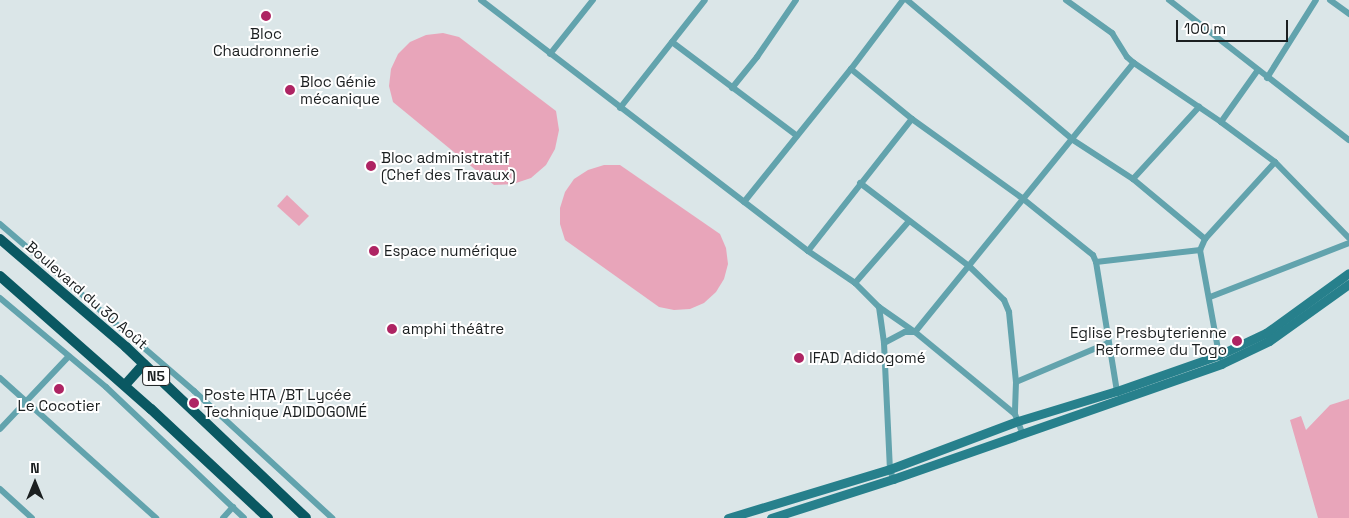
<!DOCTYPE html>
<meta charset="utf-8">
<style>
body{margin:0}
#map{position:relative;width:1349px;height:518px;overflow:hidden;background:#dbe6e8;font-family:"Space Grotesk",sans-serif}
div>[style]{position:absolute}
.green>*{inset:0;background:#e8a5ba}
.minor>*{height:6px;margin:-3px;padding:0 3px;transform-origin:3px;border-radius:3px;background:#62a3ad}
.secondary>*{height:9px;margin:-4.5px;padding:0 4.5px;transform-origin:4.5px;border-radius:4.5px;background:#27808c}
.trunk>*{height:10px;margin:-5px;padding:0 5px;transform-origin:5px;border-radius:5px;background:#0a5862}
.dots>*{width:14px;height:14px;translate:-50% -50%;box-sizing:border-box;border:2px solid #fff;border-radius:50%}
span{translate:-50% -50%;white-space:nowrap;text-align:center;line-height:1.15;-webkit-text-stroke:4px #fff;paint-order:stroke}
.shield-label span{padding:1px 4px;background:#fff;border:1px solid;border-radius:4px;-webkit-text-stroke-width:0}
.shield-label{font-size:14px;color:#1b1f20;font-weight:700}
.poi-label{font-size:15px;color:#1b1f20}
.left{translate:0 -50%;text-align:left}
.right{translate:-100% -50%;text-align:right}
.street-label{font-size:15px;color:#1b1f20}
.north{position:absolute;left:10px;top:458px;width:50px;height:50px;-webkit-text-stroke:4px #fff;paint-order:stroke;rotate:0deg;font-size:14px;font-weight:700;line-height:20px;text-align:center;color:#1b1f20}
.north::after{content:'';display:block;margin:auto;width:18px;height:22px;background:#1b1f20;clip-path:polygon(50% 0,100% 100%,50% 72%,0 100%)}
.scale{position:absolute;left:1176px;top:20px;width:112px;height:22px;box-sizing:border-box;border:2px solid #1b1f20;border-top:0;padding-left:6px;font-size:15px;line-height:18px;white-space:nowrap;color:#1b1f20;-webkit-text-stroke:4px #fff;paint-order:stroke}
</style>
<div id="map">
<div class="green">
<div style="clip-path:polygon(443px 33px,459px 37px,556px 111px,559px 130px,555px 149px,546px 165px,531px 178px,513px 184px,494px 185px,393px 102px,389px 86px,391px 69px,398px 54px,410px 42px,426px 35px)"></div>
<div style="clip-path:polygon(604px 165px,620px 165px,720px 234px,726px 248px,728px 264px,724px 279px,716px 292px,704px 303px,690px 309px,674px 310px,659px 307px,565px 240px,560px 224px,560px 208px,565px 192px,574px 179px,588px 170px)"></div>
<div style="clip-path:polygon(287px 195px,309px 216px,299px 226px,277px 206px)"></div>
<div style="clip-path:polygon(1349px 399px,1349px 518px,1318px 518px,1290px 420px,1301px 416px,1306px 430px,1330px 405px)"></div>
</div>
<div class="minor">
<div style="left:481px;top:0;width:412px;rotate:37.5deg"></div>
<div style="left:808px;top:251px;width:57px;rotate:34.2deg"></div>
<div style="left:855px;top:283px;width:34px;rotate:45deg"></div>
<div style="left:879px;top:307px;width:44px;rotate:34.8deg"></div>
<div style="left:915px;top:332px;width:129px;rotate:39.4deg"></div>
<div style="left:1015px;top:414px;width:19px;rotate:69deg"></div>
<div style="left:907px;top:0;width:217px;rotate:40.1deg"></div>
<div style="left:1073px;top:140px;width:72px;rotate:33deg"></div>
<div style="left:1133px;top:179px;width:94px;rotate:39.8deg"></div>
<div style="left:1205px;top:239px;width:12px;rotate:114deg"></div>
<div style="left:1200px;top:250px;width:107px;rotate:79.7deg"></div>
<div style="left:1066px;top:0;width:57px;rotate:35.7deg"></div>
<div style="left:1112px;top:33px;width:28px;rotate:58deg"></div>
<div style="left:1127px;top:57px;width:9px;rotate:41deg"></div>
<div style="left:1134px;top:63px;width:105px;rotate:34.1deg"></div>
<div style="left:1221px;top:122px;width:67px;rotate:36.5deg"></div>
<div style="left:1275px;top:162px;width:106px;rotate:45.8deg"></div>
<div style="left:1169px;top:0;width:228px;rotate:37.9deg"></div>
<div style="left:1330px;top:0;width:24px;rotate:36deg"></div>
<div style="left:672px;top:42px;width:156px;rotate:36.9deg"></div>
<div style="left:550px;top:54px;width:69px;rotate:-51.5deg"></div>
<div style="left:851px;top:69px;width:79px;rotate:39.3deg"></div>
<div style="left:912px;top:119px;width:135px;rotate:35.7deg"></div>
<div style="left:1022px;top:198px;width:91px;rotate:38.8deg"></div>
<div style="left:1093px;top:255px;width:8px;rotate:67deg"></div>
<div style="left:1096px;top:262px;width:131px;rotate:80.8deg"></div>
<div style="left:1267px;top:78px;width:92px;rotate:-57.9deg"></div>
<div style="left:732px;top:88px;width:40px;rotate:-51deg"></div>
<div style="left:757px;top:57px;width:69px;rotate:-55.6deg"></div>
<div style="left:620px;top:108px;width:137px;rotate:-51.8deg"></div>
<div style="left:1221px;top:122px;width:64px;rotate:-54.6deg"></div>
<div style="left:1133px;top:179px;width:98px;rotate:-47.5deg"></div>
<div style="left:860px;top:183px;width:137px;rotate:37.3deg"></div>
<div style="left:969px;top:266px;width:49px;rotate:44.2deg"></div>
<div style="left:1004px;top:300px;width:13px;rotate:67deg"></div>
<div style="left:1009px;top:312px;width:70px;rotate:84.3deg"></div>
<div style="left:1016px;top:382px;width:32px;rotate:92deg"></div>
<div style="left:744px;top:202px;width:171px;rotate:-51.2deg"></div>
<div style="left:851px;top:69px;width:86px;rotate:-53deg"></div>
<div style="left:0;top:224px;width:256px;rotate:40.7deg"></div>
<div style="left:194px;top:391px;width:188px;rotate:42.6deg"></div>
<div style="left:1205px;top:239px;width:104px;rotate:-47.7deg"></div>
<div style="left:808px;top:251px;width:168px;rotate:-51.8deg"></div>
<div style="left:1096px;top:262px;width:105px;rotate:-6.6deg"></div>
<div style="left:855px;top:283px;width:82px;rotate:-48.9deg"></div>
<div style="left:1210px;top:297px;width:149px;rotate:-21.2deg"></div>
<div style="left:0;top:298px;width:138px;rotate:40deg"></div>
<div style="left:106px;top:387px;width:190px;rotate:43.5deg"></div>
<div style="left:879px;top:307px;width:36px;rotate:82deg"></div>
<div style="left:884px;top:343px;width:126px;rotate:87.3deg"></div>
<div style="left:890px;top:469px;width:10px;rotate:73deg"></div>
<div style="left:884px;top:343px;width:24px;rotate:-28deg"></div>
<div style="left:905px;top:332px;width:10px"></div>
<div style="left:915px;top:332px;width:347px;rotate:-50.9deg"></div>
<div style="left:0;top:378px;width:210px;rotate:41.9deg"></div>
<div style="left:1016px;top:382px;width:100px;rotate:-23deg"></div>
<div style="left:0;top:429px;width:100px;rotate:-46.6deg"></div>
<div style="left:0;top:489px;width:43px;rotate:42.2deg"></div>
<div style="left:223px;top:518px;width:15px;rotate:-48deg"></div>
</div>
<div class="secondary">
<div style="left:728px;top:518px;width:169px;rotate:-16.8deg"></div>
<div style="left:890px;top:469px;width:137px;rotate:-20.6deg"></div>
<div style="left:1018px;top:421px;width:103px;rotate:-16.9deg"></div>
<div style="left:1117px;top:391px;width:108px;rotate:-19.4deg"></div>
<div style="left:1219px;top:355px;width:52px;rotate:-25.1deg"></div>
<div style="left:1266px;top:333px;width:102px;rotate:-35.9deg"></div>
<div style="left:771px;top:518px;width:128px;rotate:-17.7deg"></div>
<div style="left:893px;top:479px;width:348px;rotate:-19.3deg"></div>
<div style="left:1221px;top:364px;width:53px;rotate:-25.6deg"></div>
<div style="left:1269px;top:341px;width:98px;rotate:-35.5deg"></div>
</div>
<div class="trunk">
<div style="left:0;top:239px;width:166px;rotate:40.6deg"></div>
<div style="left:126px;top:347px;width:248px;rotate:43.5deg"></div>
<div style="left:0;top:276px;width:201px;rotate:41.4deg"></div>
<div style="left:151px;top:409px;width:160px;rotate:43deg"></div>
<div style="left:125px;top:385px;width:28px;rotate:-48deg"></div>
</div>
<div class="dots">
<div style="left:266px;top:16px;background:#ae2463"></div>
<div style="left:290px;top:90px;background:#ae2463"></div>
<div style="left:371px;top:166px;background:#ae2463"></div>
<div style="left:374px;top:251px;background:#ae2463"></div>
<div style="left:392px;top:329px;background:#ae2463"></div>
<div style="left:1237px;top:341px;background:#ae2463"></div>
<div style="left:799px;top:358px;background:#ae2463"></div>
<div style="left:59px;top:389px;background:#ae2463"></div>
<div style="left:194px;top:403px;background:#ae2463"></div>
</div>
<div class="shield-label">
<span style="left:156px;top:376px">N5</span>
</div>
<div class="poi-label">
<span style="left:266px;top:42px">Bloc<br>Chaudronnerie</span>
<span class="left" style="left:300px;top:90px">Bloc Génie<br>mécanique</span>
<span class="left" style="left:381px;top:166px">Bloc administratif<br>(Chef des Travaux)</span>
<span class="left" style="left:384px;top:251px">Espace numérique</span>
<span class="left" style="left:402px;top:329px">amphi théâtre</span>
<span class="right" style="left:1227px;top:341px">Eglise Presbyterienne<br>Reformee du Togo</span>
<span class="left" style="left:809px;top:358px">IFAD Adidogomé</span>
<span class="left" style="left:204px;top:403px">Poste HTA /BT Lycée<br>Technique ADIDOGOMÉ</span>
<span style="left:59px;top:406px">Le Cocotier</span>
</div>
<div class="street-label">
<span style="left:87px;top:295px;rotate:41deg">Boulevard du 30 Août</span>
</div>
<div class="north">N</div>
<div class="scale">100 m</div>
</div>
